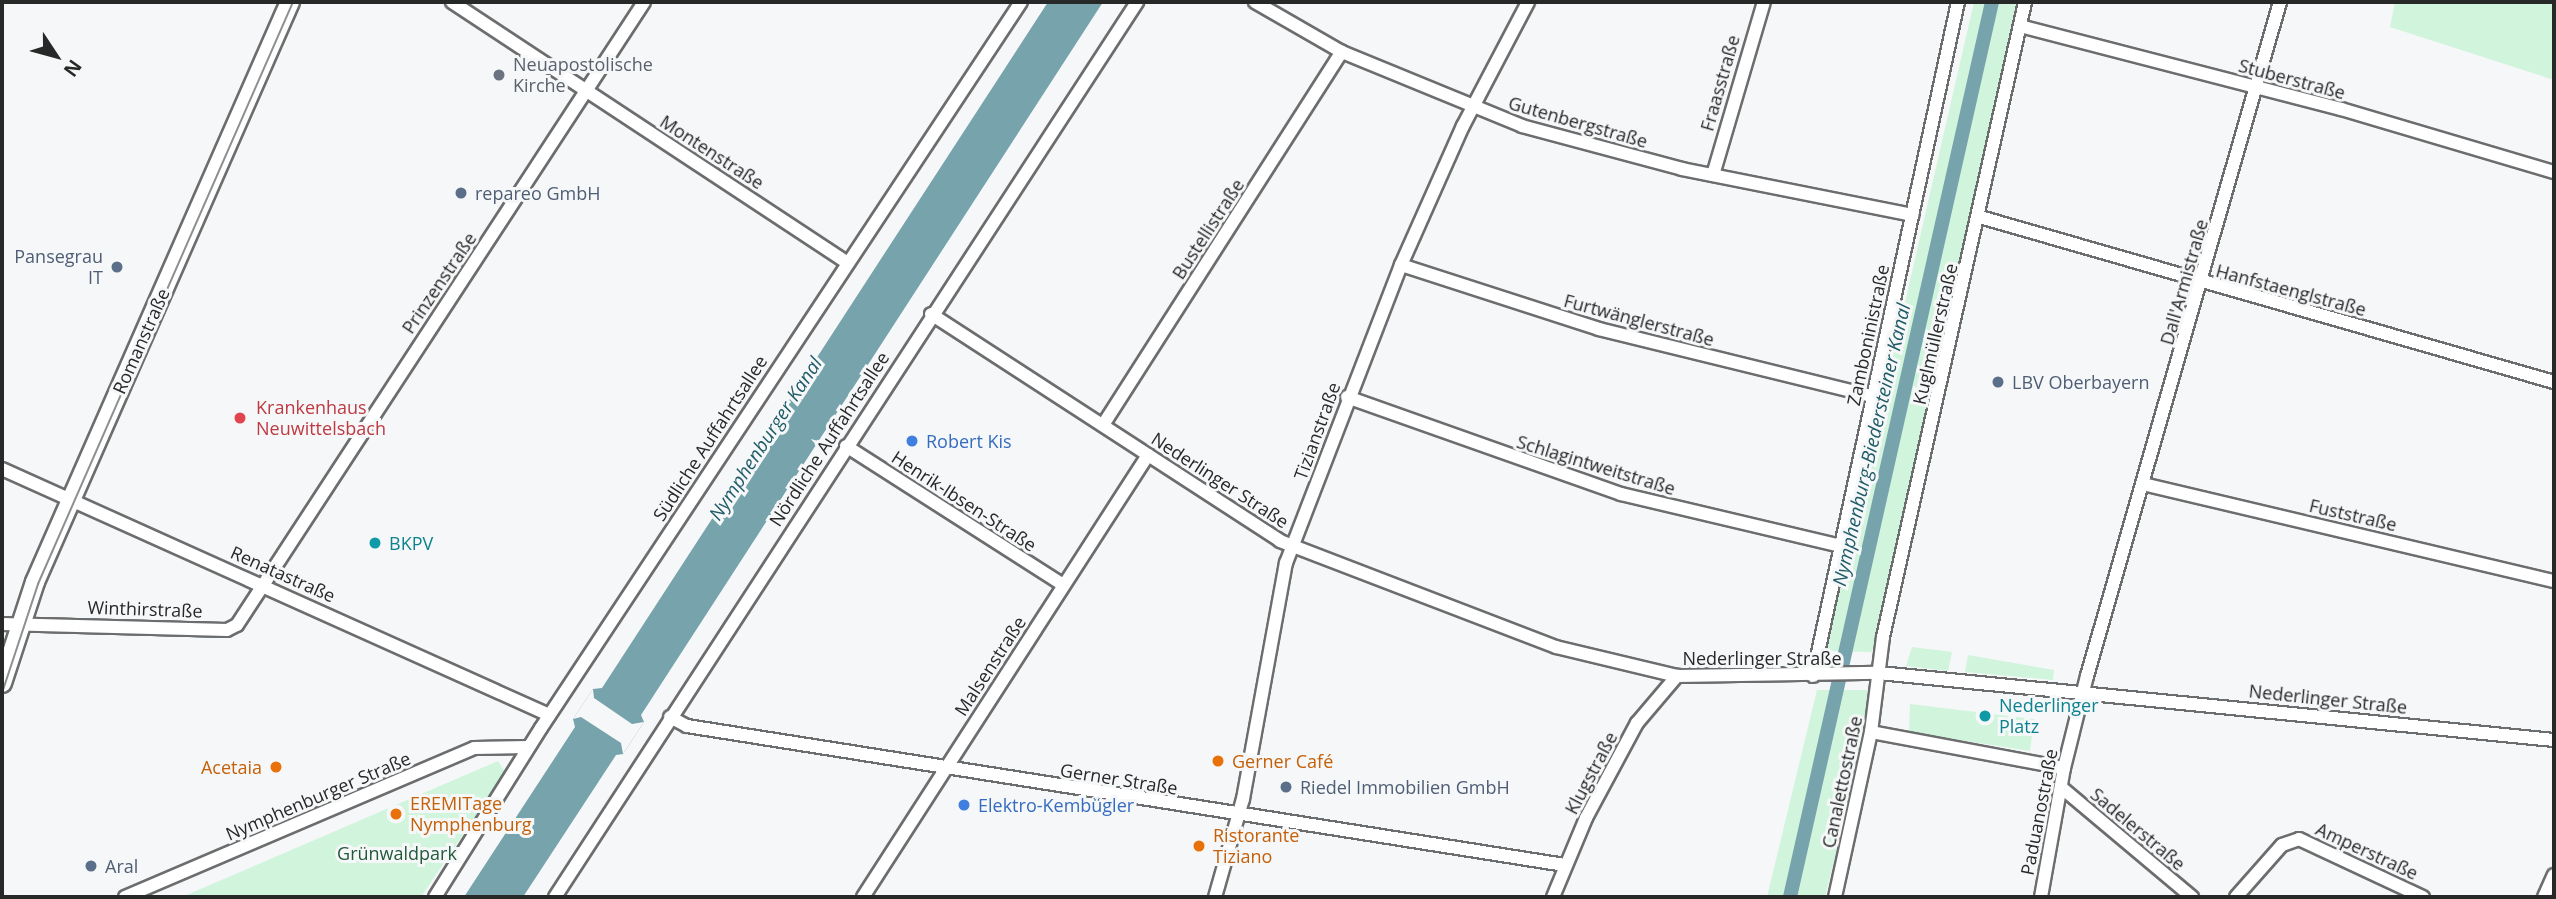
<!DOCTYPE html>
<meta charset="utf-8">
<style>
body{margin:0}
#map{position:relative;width:2556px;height:899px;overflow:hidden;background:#f6f7f8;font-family:"Open Sans",sans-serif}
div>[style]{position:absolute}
.green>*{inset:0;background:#d0f4dc}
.water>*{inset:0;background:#76a3ac}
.pier>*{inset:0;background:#f6f7f8}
.canal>*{height:14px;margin:-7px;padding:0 7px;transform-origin:7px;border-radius:7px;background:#76a3ac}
.roads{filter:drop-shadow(2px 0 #6c6d6e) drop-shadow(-2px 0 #6c6d6e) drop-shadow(0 2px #6c6d6e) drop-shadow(0 -2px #6c6d6e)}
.minor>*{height:12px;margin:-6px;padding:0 6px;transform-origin:6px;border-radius:6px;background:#fff}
.secondary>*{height:18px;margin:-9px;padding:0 9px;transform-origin:9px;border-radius:9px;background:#fff}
.tram>*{height:2px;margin:-1px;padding:0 1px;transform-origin:1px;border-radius:1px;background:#8e8f8f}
.dots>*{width:19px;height:19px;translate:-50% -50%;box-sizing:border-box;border:4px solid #f6f7f8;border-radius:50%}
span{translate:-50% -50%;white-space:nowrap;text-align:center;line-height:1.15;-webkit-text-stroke:6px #f6f7f8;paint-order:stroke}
.worship-label{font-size:18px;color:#5b616d}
.left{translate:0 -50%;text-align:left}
.street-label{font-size:18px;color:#272828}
.service-label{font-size:18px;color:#4e5e75}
.right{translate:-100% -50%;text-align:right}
.health-label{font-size:18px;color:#be3a42}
.shop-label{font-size:18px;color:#366cbe}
.culture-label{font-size:18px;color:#0d838f}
.food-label{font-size:18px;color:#c56008}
.park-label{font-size:18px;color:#215939}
.water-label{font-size:19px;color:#1f5c68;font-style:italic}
.frame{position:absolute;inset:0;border:4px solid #272828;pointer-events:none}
.north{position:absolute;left:21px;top:21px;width:70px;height:70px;-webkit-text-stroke:5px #f6f7f8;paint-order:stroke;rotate:126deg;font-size:19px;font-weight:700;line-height:28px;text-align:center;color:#272828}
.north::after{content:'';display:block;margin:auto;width:24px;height:32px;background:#272828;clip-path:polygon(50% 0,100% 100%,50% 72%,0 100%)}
</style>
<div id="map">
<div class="green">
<div style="clip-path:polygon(1974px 2px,2018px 2px,1872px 652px,1825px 651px)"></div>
<div style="clip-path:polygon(2395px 2px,2554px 2px,2554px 80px,2390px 27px)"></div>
<div style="clip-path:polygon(1912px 647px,1952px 652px,1948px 671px,1906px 666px)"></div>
<div style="clip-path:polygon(1968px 655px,2054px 670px,2053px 680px,1965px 672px)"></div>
<div style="clip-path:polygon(1817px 690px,1876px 690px,1825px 897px,1767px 897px)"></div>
<div style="clip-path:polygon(1910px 704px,2034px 719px,2030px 751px,1909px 732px)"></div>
<div style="clip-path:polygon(498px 761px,505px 772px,421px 897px,182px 897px)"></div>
</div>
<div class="water">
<div style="clip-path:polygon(1048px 2px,1103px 2px,641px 715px,644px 722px,623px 754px,616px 755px,523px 897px,464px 897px,575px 727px,573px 719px,593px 689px,602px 688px)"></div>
</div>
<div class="pier">
<div style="clip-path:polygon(593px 689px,594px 698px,632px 724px,644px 722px,623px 754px,621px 743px,581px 717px,573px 719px)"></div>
</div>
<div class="canal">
<div style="left:1790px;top:897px;width:918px;rotate:-77.28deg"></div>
</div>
<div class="roads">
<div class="minor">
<div style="left:452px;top:2px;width:473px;rotate:33.4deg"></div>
<div style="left:1255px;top:2px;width:100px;rotate:29.9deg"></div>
<div style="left:1342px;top:52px;width:195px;rotate:22.3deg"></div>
<div style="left:1522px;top:126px;width:166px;rotate:15deg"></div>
<div style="left:1682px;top:169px;width:235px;rotate:11.3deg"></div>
<div style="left:2020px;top:26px;width:332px;rotate:14.5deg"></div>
<div style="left:2341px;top:109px;width:222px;rotate:16.5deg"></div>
<div style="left:1713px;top:175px;width:180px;rotate:-73.6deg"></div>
<div style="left:1980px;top:217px;width:597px;rotate:16.04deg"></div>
<div style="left:1401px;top:265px;width:208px;rotate:17.9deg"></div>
<div style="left:1599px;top:329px;width:281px;rotate:13.8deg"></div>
<div style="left:931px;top:314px;width:416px;rotate:33deg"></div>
<div style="left:1280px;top:541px;width:296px;rotate:21deg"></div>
<div style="left:1556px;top:647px;width:124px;rotate:13.5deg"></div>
<div style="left:1677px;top:676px;width:202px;rotate:-0.9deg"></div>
<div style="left:1879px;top:673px;width:678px;rotate:5.67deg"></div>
<div style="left:1347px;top:397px;width:291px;rotate:19.5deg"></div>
<div style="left:1621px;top:494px;width:226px;rotate:13.3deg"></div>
<div style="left:1103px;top:425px;width:443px;rotate:-57.4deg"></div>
<div style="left:846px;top:446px;width:258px;rotate:32.6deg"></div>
<div style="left:2px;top:469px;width:600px;rotate:24.21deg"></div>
<div style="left:2143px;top:484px;width:422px;rotate:13.3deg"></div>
<div style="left:2px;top:624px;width:225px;rotate:1.5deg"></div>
<div style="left:227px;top:630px;width:11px;rotate:-27deg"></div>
<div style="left:237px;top:625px;width:744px;rotate:-56.84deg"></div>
<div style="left:1813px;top:676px;width:689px;rotate:-77.86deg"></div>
<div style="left:670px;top:717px;width:19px;rotate:28deg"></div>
<div style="left:687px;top:726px;width:889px;rotate:9deg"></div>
<div style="left:1871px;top:732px;width:196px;rotate:10.6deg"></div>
<div style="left:2062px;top:788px;width:170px;rotate:40deg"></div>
<div style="left:125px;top:897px;width:379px;rotate:-23.1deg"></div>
<div style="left:474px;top:748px;width:54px;rotate:-1.1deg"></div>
<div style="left:435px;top:897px;width:199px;rotate:-57.9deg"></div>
<div style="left:541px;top:728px;width:870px;rotate:-56.53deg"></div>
<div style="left:555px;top:897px;width:1068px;rotate:-56.96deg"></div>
<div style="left:863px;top:897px;width:526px;rotate:-57.19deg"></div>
<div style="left:1215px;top:897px;width:102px;rotate:-74.1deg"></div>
<div style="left:1243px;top:799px;width:240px;rotate:-79.7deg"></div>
<div style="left:1286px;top:563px;width:319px;rotate:-68.9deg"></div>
<div style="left:1401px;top:265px;width:152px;rotate:-66deg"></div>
<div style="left:1463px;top:126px;width:140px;rotate:-62.3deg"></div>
<div style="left:1553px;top:897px;width:86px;rotate:-67.3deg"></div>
<div style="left:1586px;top:818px;width:108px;rotate:-61.8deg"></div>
<div style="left:1637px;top:723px;width:62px;rotate:-49.6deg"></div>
<div style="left:1835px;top:897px;width:169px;rotate:-77.7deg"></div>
<div style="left:1871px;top:732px;width:96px;rotate:-82.8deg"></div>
<div style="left:1883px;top:637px;width:651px;rotate:-77.39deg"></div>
<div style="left:2041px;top:897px;width:131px;rotate:-79.9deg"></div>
<div style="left:2064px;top:768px;width:95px;rotate:-76deg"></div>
<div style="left:2087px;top:676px;width:701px;rotate:-74.02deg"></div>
<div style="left:2236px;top:897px;width:69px;rotate:-48.5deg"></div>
<div style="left:2282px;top:845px;width:18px;rotate:-19deg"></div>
<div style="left:2299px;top:839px;width:137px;rotate:25.1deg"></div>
<div style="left:2544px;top:897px;width:24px;rotate:-66deg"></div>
</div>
<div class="secondary">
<div style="left:2px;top:683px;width:106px;rotate:-71.9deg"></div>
<div style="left:35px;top:582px;width:634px;rotate:-66.27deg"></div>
</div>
</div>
<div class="tram">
<div style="left:2px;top:693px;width:115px;rotate:-71.7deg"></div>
<div style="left:38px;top:584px;width:635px;rotate:-66.34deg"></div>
</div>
<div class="dots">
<div style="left:499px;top:75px;background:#6b7280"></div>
<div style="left:461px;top:193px;background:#5c6f8a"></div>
<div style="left:117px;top:267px;background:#5c6f8a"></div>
<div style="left:1998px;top:382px;background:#5c6f8a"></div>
<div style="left:240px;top:418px;background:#e0444e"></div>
<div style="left:912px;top:441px;background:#3f7fe0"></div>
<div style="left:375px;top:543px;background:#0f9aa8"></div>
<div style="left:1985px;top:716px;background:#0f9aa8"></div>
<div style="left:1218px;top:761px;background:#e8710a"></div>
<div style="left:276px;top:767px;background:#e8710a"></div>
<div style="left:1286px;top:787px;background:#5c6f8a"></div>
<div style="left:964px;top:805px;background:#3f7fe0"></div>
<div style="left:396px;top:814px;background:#e8710a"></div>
<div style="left:1199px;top:846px;background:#e8710a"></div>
<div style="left:91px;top:866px;background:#5c6f8a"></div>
</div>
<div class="worship-label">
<span class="left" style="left:513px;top:75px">Neuapostolische<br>Kirche</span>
</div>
<div class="street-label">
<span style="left:2292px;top:79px;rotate:15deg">Stuberstraße</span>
<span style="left:1720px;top:83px;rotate:-74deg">Fraasstraße</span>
<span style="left:1578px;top:122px;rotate:16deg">Gutenbergstraße</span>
<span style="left:712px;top:152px;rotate:33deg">Montenstraße</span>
<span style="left:1208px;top:229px;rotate:-57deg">Bustellistraße</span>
<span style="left:2184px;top:282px;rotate:-74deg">Dall'Armistraße</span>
<span style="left:439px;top:283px;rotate:-56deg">Prinzenstraße</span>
<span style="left:2291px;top:290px;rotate:15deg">Hanfstaenglstraße</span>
<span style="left:1639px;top:320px;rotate:15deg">Furtwänglerstraße</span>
<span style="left:1935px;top:334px;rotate:-77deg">Kuglmüllerstraße</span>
<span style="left:1868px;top:335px;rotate:-78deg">Zamboninistraße</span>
<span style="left:141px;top:341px;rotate:-66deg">Romanstraße</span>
<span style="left:1317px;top:431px;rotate:-70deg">Tizianstraße</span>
<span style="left:710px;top:438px;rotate:-57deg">Südliche Auffahrtsallee</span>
<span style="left:829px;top:439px;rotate:-57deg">Nördliche Auffahrtsallee</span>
<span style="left:1596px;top:465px;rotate:17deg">Schlagintweitstraße</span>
<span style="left:1220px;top:480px;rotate:33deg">Nederlinger Straße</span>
<span style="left:964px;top:501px;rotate:33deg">Henrik-Ibsen-Straße</span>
<span style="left:2353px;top:515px;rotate:13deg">Fuststraße</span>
<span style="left:283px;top:574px;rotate:24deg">Renatastraße</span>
<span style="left:145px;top:609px;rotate:2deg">Winthirstraße</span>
<span style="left:1762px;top:658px">Nederlinger Straße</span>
<span style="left:990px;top:666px;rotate:-57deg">Malsenstraße</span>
<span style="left:2328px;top:699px;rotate:6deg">Nederlinger Straße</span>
<span style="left:1591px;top:773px;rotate:-62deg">Klugstraße</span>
<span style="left:1119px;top:779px;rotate:9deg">Gerner Straße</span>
<span style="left:1842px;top:782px;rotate:-78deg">Canalettostraße</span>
<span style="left:318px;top:796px;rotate:-23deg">Nymphenburger Straße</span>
<span style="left:2039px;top:812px;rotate:-79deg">Paduanostraße</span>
<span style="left:2138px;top:829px;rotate:40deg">Sadelerstraße</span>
<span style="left:2367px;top:851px;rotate:25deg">Amperstraße</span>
</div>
<div class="service-label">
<span class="left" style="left:475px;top:193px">repareo GmbH</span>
<span class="right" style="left:103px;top:267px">Pansegrau<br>IT</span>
<span class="left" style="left:2012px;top:382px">LBV Oberbayern</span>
<span class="left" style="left:1300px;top:787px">Riedel Immobilien GmbH</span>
<span class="left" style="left:105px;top:866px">Aral</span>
</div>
<div class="health-label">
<span class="left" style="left:256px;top:418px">Krankenhaus<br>Neuwittelsbach</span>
</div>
<div class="shop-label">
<span class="left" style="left:926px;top:441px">Robert Kis</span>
<span class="left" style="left:978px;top:805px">Elektro-Kembügler</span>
</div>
<div class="culture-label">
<span class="left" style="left:389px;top:543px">BKPV</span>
<span class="left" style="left:1999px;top:716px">Nederlinger<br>Platz</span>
</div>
<div class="food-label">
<span class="left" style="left:1232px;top:761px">Gerner Café</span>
<span class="right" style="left:262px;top:767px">Acetaia</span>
<span class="left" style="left:410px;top:814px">EREMITage<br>Nymphenburg</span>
<span class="left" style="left:1213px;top:846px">Ristorante<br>Tiziano</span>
</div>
<div class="park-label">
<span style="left:397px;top:853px">Grünwaldpark</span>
</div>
<div class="water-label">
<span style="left:766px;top:439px;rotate:-57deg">Nymphenburger Kanal</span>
<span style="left:1872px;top:445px;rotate:-77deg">Nymphenburg-Biedersteiner Kanal</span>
</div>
<div class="frame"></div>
<div class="north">N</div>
</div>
